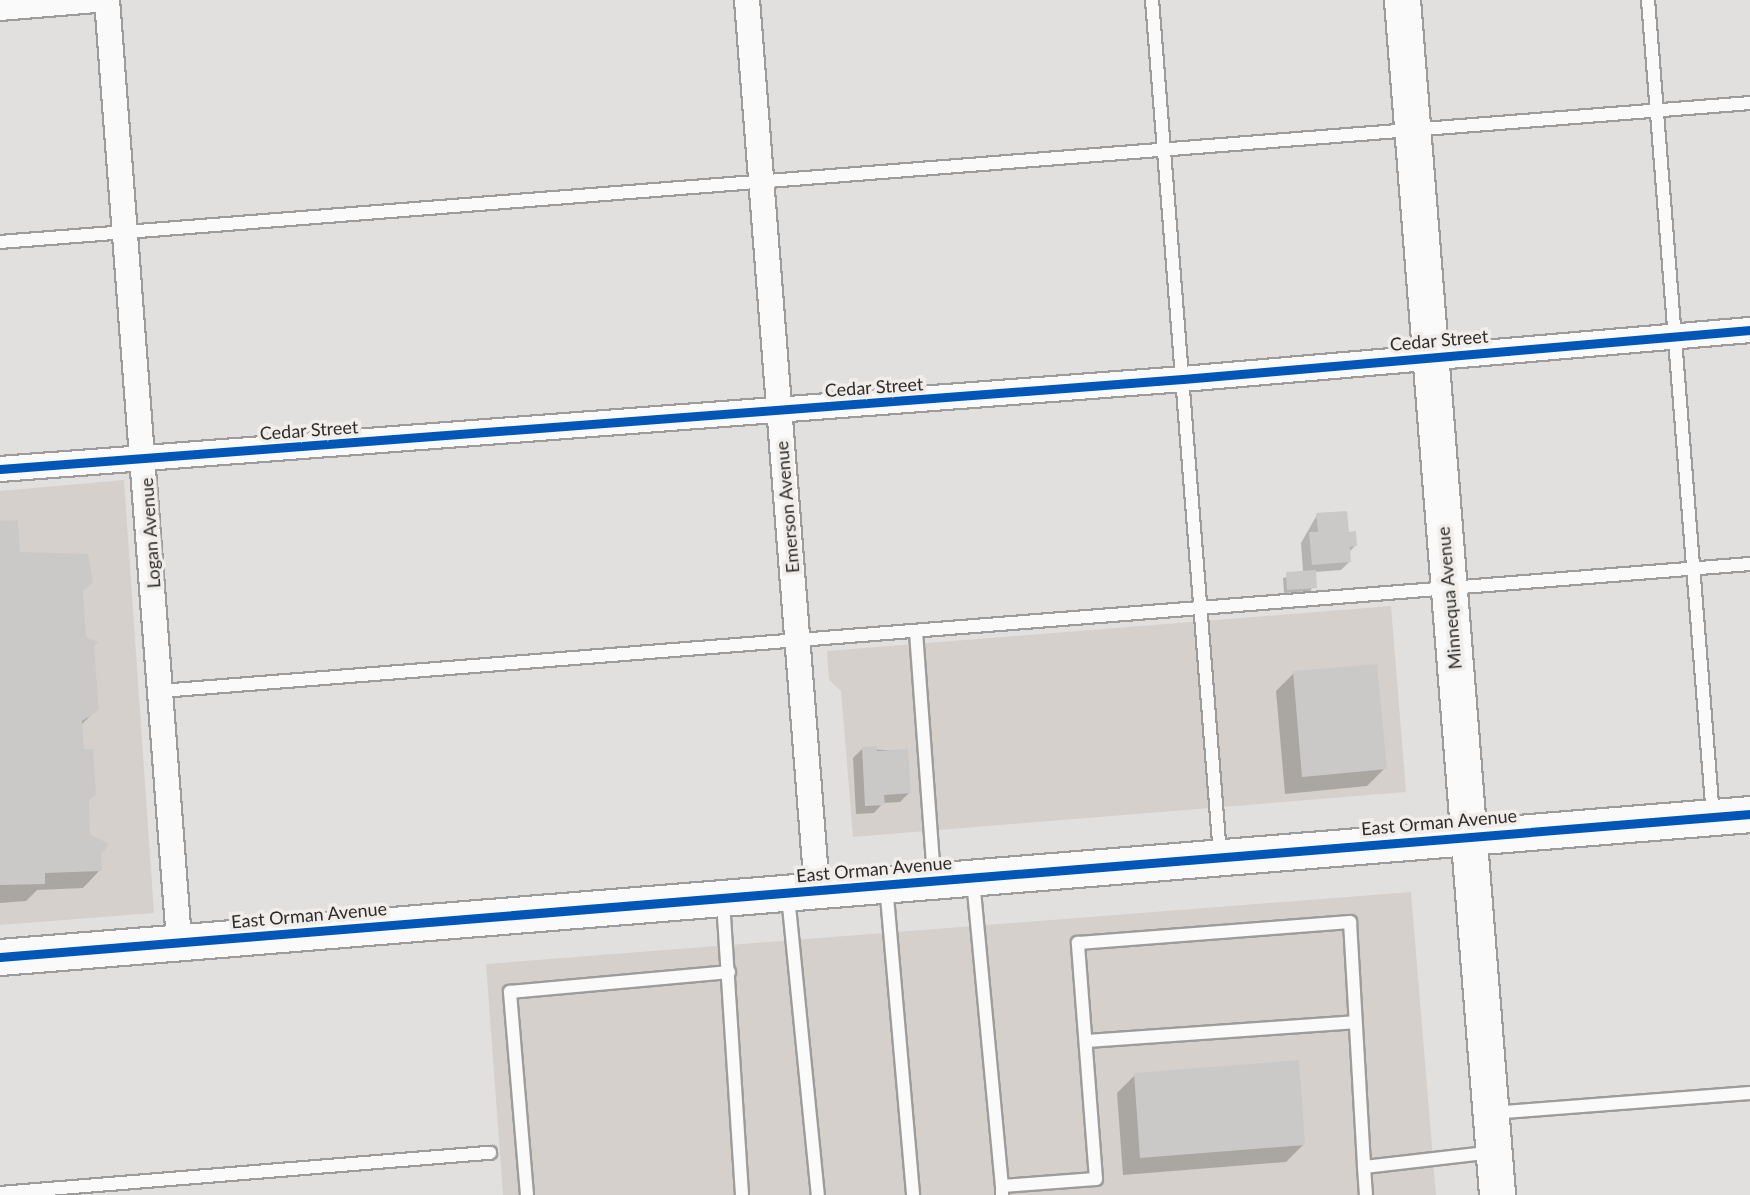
<!DOCTYPE html>
<style>
body{margin:0}
#map{position:relative;width:1750px;height:1195px;overflow:hidden;background:#e2e0de;font-family:Lato,sans-serif}
div>[style]{position:absolute}
.built>*{inset:0;background:#d5d0cb}
.shadow>*{inset:0;background:#0003}
.building>*{inset:0;background:#cbc9c8}
.roads{filter:drop-shadow(2px 0 #9d9c9a) drop-shadow(-2px 0 #9d9c9a) drop-shadow(0 2px #9d9c9a) drop-shadow(0 -2px #9d9c9a)}
.lane>*{height:12px;margin:-6px;padding:0 6px;transform-origin:6px;border-radius:6px;background:#fbfafa}
.street>*{height:24px;margin:-12px;padding:0 12px;transform-origin:12px;border-radius:12px;background:#fbfafa}
.secondary>*{height:35px;margin:-17.5px;padding:0 17.5px;transform-origin:17.5px;border-radius:17.5px;background:#fbfafa}
.cycleway>*{height:9px;margin:-4.5px;padding:0 4.5px;transform-origin:4.5px;border-radius:4.5px;background:#0057b8}
span{translate:-50% -50%;white-space:nowrap;text-align:center;line-height:1.15;-webkit-text-stroke:7px #f0edea;paint-order:stroke}
.street-label{font-size:18px;color:#2e2d2b}
</style>
<div id="map">
<div class="built">
<div style="clip-path:polygon(124px 480px,154px 913px,0 925px,0 491px)"></div>
<div style="clip-path:polygon(1391px 606px,1406px 792px,853px 837px,841px 691px,829px 680px,827px 651px)"></div>
<div style="clip-path:polygon(1411px 892px,1436px 1195px,503px 1195px,486px 964px)"></div>
</div>
<div class="shadow">
<div style="clip-path:polygon(1317px 515px,1347px 533px,1355px 546px,1349px 552px,1350px 561px,1341px 570px,1314px 572px,1311px 591px,1284px 593px,1283px 578px,1303px 572px,1301px 543px)"></div>
<div style="clip-path:polygon(0 522px,18px 554px,81px 592px,85px 638px,93px 646px,97px 709px,81px 725px,89px 835px,99px 853px,100px 870px,83px 888px,37px 890px,26px 901px,0 903px)"></div>
<div style="clip-path:polygon(1294px 673px,1385px 768px,1367px 786px,1285px 794px,1276px 691px)"></div>
<div style="clip-path:polygon(862px 749px,907px 751px,909px 793px,900px 802px,883px 803px,874px 813px,856px 814px,853px 758px)"></div>
<div style="clip-path:polygon(1135px 1075px,1303px 1145px,1286px 1162px,1123px 1175px,1117px 1093px)"></div>
</div>
<div class="building">
<div style="clip-path:polygon(1347px 511px,1349px 532px,1356px 531px,1357px 546px,1350px 547px,1351px 562px,1312px 565px,1309px 532px,1318px 532px,1316px 513px)"></div>
<div style="clip-path:polygon(18px 520px,20px 552px,88px 554px,93px 583px,83px 591px,86px 637px,99px 642px,94px 646px,99px 710px,82px 721px,84px 749px,93px 749px,96px 795px,89px 800px,90px 834px,109px 844px,101px 854px,102px 871px,45px 873px,45px 884px,0 885px,0 521px)"></div>
<div style="clip-path:polygon(1316px 570px,1317px 588px,1287px 590px,1286px 572px)"></div>
<div style="clip-path:polygon(1377px 664px,1387px 769px,1302px 777px,1293px 671px)"></div>
<div style="clip-path:polygon(877px 746px,877px 751px,908px 749px,911px 793px,884px 795px,885px 805px,865px 806px,862px 747px)"></div>
<div style="clip-path:polygon(1299px 1060px,1305px 1145px,1140px 1158px,1134px 1073px)"></div>
</div>
<div class="roads">
<div class="lane">
<div style="left:1152px;top:0;width:857px;rotate:85.45deg"></div>
<div style="left:1648px;top:0;width:819px;rotate:85.45deg"></div>
<div style="left:0;top:242px;width:1756px;rotate:-4.54deg"></div>
<div style="left:916px;top:632px;width:248px;rotate:85.8deg"></div>
<div style="left:161px;top:691px;width:1594px;rotate:-4.57deg"></div>
<div style="left:973px;top:880px;width:307px;rotate:84.6deg"></div>
<div style="left:886px;top:885px;width:311px;rotate:85deg"></div>
<div style="left:788px;top:896px;width:301px;rotate:84.3deg"></div>
<div style="left:723px;top:901px;width:295px;rotate:86.3deg"></div>
<div style="left:1086px;top:1041px;width:270px;rotate:-4deg"></div>
<div style="left:1491px;top:1113px;width:260px;rotate:-4.4deg"></div>
<div style="left:1364px;top:1167px;width:28px;rotate:86deg"></div>
<div style="left:0;top:1193px;width:492px;rotate:-4.7deg"></div>
<div style="left:527px;top:1195px;width:204px;rotate:-94.8deg"></div>
<div style="left:510px;top:992px;width:220px;rotate:-5.2deg"></div>
<div style="left:1002px;top:1195px;width:9px;rotate:-90deg"></div>
<div style="left:1002px;top:1186px;width:94px;rotate:-4.3deg"></div>
<div style="left:1096px;top:1179px;width:237px;rotate:-94.4deg"></div>
<div style="left:1078px;top:943px;width:273px;rotate:-4.4deg"></div>
<div style="left:1350px;top:922px;width:245px;rotate:86.7deg"></div>
<div style="left:1364px;top:1167px;width:130px;rotate:-6.6deg"></div>
</div>
<div class="street">
<div style="left:107px;top:0;width:944px;rotate:85.62deg"></div>
<div style="left:747px;top:0;width:892px;rotate:85.5deg"></div>
<div style="left:0;top:8px;width:96px;rotate:-4.8deg"></div>
<div style="left:0;top:469px;width:1186px;rotate:-4.35deg"></div>
<div style="left:1183px;top:379px;width:569px;rotate:-4.94deg"></div>
</div>
<div class="secondary">
<div style="left:1402px;top:0;width:1199px;rotate:85.45deg"></div>
<div style="left:0;top:957px;width:1756px;rotate:-4.67deg"></div>
</div>
</div>
<div class="cycleway">
<div style="left:0;top:469px;width:1186px;rotate:-4.35deg"></div>
<div style="left:1183px;top:379px;width:569px;rotate:-4.94deg"></div>
<div style="left:0;top:957px;width:1756px;rotate:-4.67deg"></div>
</div>
<div class="street-label">
<span style="left:1439px;top:340px;rotate:-5deg">Cedar Street</span>
<span style="left:874px;top:387px;rotate:-4deg">Cedar Street</span>
<span style="left:309px;top:430px;rotate:-4deg">Cedar Street</span>
<span style="left:787px;top:507px;rotate:-95deg">Emerson Avenue</span>
<span style="left:150px;top:533px;rotate:-94deg">Logan Avenue</span>
<span style="left:1449px;top:598px;rotate:-95deg">Minnequa Avenue</span>
<span style="left:1439px;top:822px;rotate:-5deg">East Orman Avenue</span>
<span style="left:874px;top:869px;rotate:-5deg">East Orman Avenue</span>
<span style="left:309px;top:915px;rotate:-5deg">East Orman Avenue</span>
</div>
</div>
